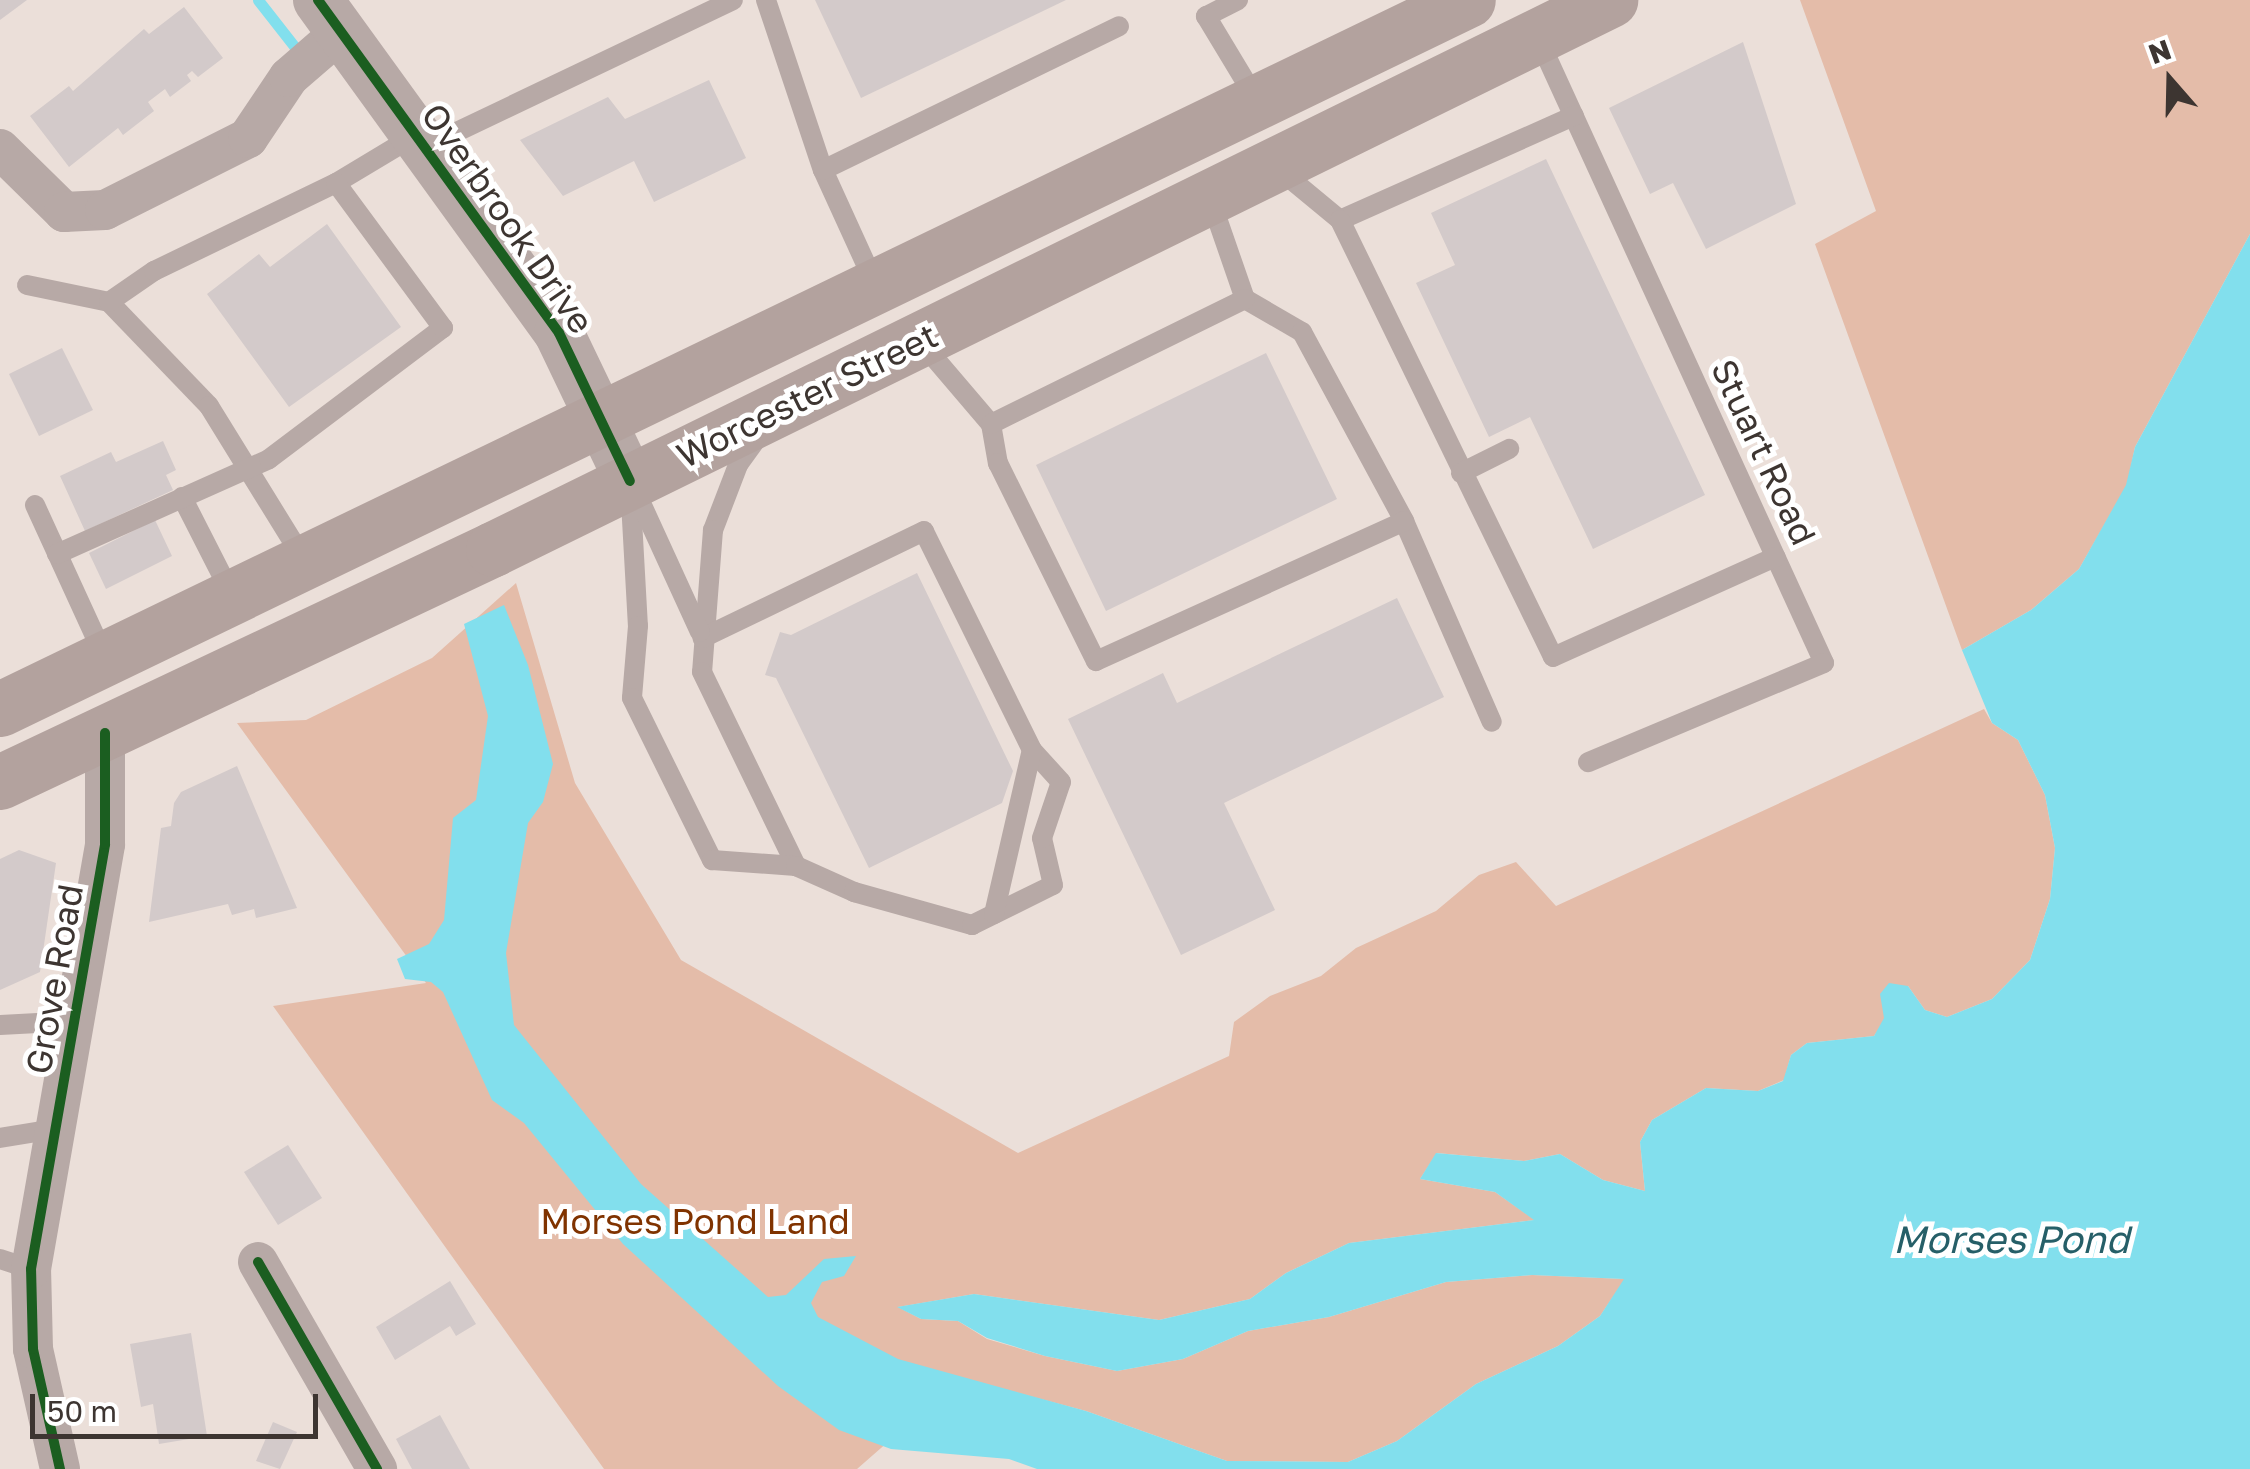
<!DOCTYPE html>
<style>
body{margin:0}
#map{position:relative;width:2250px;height:1469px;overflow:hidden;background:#ebdfd9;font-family:"Golos Text",sans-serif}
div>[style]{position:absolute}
.green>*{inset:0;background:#e4bca9}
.water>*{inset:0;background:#82dfed}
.stream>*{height:11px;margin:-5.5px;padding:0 5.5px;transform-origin:5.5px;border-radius:5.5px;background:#82dfed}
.building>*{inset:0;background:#d3caca}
.service>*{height:20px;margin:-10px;padding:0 10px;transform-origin:10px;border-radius:10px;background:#b7a9a6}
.minor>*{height:40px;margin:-20px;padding:0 20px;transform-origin:20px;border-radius:20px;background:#b7a9a6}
.tertiary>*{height:50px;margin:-25px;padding:0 25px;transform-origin:25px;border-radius:25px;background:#b7a9a6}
.trunk>*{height:55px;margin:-27.5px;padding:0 27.5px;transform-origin:27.5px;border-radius:27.5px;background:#b3a29e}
.cycleway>*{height:10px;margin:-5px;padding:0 5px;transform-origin:5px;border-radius:5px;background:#1b5e20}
span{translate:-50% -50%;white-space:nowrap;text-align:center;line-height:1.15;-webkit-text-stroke:10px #fff;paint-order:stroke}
.street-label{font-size:35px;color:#3d3531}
.park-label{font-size:35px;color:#803300}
.water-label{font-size:38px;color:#265f68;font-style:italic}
.north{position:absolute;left:2120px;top:30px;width:100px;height:100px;-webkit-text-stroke:8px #fff;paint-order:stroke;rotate:340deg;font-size:28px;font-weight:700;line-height:40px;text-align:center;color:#3d3531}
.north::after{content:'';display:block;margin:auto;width:35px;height:45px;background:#3d3531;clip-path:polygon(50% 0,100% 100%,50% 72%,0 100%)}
.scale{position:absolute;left:30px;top:1394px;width:288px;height:45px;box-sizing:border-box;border:5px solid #3d3531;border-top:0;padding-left:12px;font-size:30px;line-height:35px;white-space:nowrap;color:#3d3531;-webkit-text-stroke:8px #fff;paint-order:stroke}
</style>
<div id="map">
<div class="green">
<div style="clip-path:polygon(1800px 0,2250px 0,2250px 234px,2135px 447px,2127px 485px,2079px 569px,2031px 610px,1962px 650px,1815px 244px,1876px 211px)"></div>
<div style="clip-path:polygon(516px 583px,575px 783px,681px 960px,1018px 1153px,1229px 1056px,1234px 1022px,1270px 996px,1321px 976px,1356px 948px,1436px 911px,1479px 875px,1516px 862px,1556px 906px,1984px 709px,1992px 723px,2018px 740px,2045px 795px,2055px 848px,2050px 899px,2030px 960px,1992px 999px,1947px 1017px,1925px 1010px,1908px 986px,1874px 1036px,1807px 1043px,1791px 1055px,1784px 1080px,1758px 1091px,1706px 1088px,1652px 1120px,1640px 1142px,1645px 1191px,1603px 1180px,1560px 1154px,1524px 1161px,1437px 1153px,1420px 1179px,1495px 1192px,1535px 1220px,1349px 1243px,1286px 1273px,1250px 1299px,1159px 1320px,974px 1294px,898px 1307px,921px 1319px,958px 1321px,987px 1339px,1045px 1356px,1117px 1371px,1183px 1359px,1248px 1331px,1329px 1317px,1446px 1282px,1532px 1275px,1625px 1279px,1600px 1316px,1558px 1346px,1476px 1384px,1397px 1441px,1348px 1462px,1227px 1461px,1086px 1411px,961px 1378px,857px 1469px,604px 1469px,273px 1006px,426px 983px,237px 723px,306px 720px,432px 658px)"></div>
</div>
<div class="water">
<div style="clip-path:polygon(2250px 234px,2250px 1469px,1037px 1469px,1009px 1459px,891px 1449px,839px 1430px,778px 1386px,623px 1244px,524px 1123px,492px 1100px,443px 992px,431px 982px,405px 979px,397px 959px,429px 944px,444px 920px,453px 818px,476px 800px,488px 716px,464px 624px,504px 605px,528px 665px,553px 764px,543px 802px,528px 823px,506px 953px,514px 1025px,641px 1184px,768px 1297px,786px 1295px,824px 1259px,856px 1256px,844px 1276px,822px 1282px,811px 1303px,818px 1317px,898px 1359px,1086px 1411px,1227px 1461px,1348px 1462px,1397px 1441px,1476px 1384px,1558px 1346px,1600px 1316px,1624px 1279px,1532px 1275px,1446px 1282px,1329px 1317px,1248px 1331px,1183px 1359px,1117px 1371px,1045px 1356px,987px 1338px,958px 1321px,921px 1319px,897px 1307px,974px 1294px,1159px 1320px,1250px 1299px,1286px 1273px,1349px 1243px,1534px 1220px,1495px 1192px,1420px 1179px,1436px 1153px,1524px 1161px,1560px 1154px,1603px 1180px,1645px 1191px,1640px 1142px,1652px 1120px,1706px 1088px,1758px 1091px,1783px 1081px,1791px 1055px,1807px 1043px,1874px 1036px,1884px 1018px,1880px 994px,1889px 983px,1908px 986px,1925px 1010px,1947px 1017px,1992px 999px,2030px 960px,2050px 899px,2055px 848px,2045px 795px,2018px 740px,1992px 723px,1962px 650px,2031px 610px,2079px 569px,2126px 485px,2135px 447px)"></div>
</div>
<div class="stream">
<div style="left:258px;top:0;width:58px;rotate:52deg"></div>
</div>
<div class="building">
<div style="clip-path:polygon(0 0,27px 0,0 20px)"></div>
<div style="clip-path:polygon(815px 0,1066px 0,861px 98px)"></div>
<div style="clip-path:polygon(184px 7px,223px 58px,198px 77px,192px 71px,187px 75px,191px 81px,170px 97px,165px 89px,148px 102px,154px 111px,123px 135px,118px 128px,69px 167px,30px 116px,69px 86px,73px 91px,144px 29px,149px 34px)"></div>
<div style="clip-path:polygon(1743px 42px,1796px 204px,1706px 249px,1673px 183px,1650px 194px,1609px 108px)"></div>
<div style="clip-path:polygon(709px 80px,746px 158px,654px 202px,634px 161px,563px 196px,520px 140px,608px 97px,625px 119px)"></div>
<div style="clip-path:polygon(1546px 159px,1705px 495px,1593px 549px,1530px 417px,1489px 437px,1416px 283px,1455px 265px,1431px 213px)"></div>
<div style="clip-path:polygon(327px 224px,401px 327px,289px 407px,207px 294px,259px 254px,270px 267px)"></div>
<div style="clip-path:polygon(62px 348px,93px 410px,39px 436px,9px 374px)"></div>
<div style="clip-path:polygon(1266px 353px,1337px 499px,1106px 611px,1036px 465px)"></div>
<div style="clip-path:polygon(163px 441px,176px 470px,166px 475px,173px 490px,85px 531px,60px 476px,111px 452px,116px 462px)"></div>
<div style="clip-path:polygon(155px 520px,172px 556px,106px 589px,89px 553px)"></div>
<div style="clip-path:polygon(917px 573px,1013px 771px,1002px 803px,869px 868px,776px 678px,765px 675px,780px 632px,791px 635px)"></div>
<div style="clip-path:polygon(1397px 598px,1444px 697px,1224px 803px,1275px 910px,1181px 955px,1068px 719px,1163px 673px,1177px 703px)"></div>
<div style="clip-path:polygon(237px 766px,297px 908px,256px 918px,254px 909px,232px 915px,228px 904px,149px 922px,161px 828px,171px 826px,174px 803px,181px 792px)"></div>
<div style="clip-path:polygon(19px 850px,56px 863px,40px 972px,0 990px,0 859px)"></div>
<div style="clip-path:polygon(288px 1145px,322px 1198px,278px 1225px,244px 1172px)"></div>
<div style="clip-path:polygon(450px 1281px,476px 1324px,456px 1336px,450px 1326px,395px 1360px,376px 1327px)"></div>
<div style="clip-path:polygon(191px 1333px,207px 1436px,159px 1444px,153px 1404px,141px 1407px,130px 1344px)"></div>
<div style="clip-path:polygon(440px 1415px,470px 1469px,412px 1469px,396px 1439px)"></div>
<div style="clip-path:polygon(273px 1422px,297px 1432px,280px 1469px,256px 1461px)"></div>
</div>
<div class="service">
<div style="left:766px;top:0;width:179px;rotate:71.5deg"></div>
<div style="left:823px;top:170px;width:123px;rotate:65.5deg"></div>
<div style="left:1238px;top:0;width:36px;rotate:153deg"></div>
<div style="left:1206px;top:16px;width:97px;rotate:58.9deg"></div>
<div style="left:1538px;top:38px;width:687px;rotate:65.41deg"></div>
<div style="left:1824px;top:663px;width:256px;rotate:157.2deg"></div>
<div style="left:425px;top:147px;width:341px;rotate:-25.5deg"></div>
<div style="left:1276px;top:167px;width:83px;rotate:39.6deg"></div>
<div style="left:1340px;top:220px;width:256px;rotate:-24deg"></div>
<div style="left:823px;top:170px;width:329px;rotate:-25.9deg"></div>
<div style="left:1210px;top:198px;width:107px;rotate:70.9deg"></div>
<div style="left:1245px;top:299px;width:66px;rotate:30.1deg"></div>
<div style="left:1302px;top:332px;width:215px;rotate:61.6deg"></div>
<div style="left:1404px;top:521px;width:219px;rotate:66.4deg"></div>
<div style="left:1340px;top:220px;width:486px;rotate:64deg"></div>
<div style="left:1553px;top:657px;width:244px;rotate:-24.2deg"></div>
<div style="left:27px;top:285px;width:84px;rotate:11.7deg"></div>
<div style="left:109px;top:302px;width:144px;rotate:46.1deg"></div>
<div style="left:209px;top:406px;width:179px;rotate:58.3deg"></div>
<div style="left:109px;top:302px;width:55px;rotate:-34.6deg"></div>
<div style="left:154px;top:271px;width:202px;rotate:-25.8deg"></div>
<div style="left:336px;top:183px;width:93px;rotate:-31deg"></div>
<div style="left:920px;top:341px;width:109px;rotate:49.5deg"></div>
<div style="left:991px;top:424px;width:40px;rotate:80deg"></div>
<div style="left:998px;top:463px;width:221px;rotate:63.7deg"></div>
<div style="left:1096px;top:661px;width:338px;rotate:-24.4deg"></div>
<div style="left:991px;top:424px;width:283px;rotate:-26.2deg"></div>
<div style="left:758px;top:437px;width:34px;rotate:126deg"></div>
<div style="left:738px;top:465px;width:70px;rotate:111deg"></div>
<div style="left:713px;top:530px;width:142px;rotate:94.4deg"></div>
<div style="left:702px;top:672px;width:216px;rotate:64.1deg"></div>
<div style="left:1461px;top:473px;width:54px;rotate:-26.6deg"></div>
<div style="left:630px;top:484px;width:142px;rotate:86.8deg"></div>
<div style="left:638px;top:626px;width:72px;rotate:94.8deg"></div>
<div style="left:632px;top:698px;width:181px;rotate:63.7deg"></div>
<div style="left:712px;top:860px;width:84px;rotate:4.1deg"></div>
<div style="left:796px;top:866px;width:64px;rotate:24.1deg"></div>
<div style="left:854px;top:892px;width:123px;rotate:15.6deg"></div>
<div style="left:972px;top:925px;width:90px;rotate:-26.3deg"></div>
<div style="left:1053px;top:885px;width:48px;rotate:-103.2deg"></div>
<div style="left:1042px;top:838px;width:59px;rotate:-71.3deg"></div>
<div style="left:1061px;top:782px;width:43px;rotate:-132.2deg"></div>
<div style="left:1032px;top:750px;width:244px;rotate:-116.3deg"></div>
<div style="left:924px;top:531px;width:246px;rotate:154.2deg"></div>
<div style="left:635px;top:490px;width:156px;rotate:65.4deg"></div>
<div style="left:182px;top:497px;width:108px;rotate:63deg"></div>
<div style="left:35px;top:505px;width:168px;rotate:65.4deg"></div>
<div style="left:57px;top:554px;width:232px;rotate:-24.1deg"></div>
<div style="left:269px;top:459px;width:218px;rotate:-37deg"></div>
<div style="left:443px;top:328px;width:180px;rotate:-126.4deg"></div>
<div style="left:994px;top:914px;width:168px;rotate:-77deg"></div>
<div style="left:0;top:1025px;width:75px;rotate:-3.1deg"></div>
<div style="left:0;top:1138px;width:56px;rotate:-9.3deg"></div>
<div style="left:0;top:1259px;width:33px;rotate:18deg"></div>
</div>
<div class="minor">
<div style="left:0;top:149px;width:90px;rotate:44.5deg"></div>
<div style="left:64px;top:212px;width:41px;rotate:-2.8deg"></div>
<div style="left:105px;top:210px;width:160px;rotate:-26.7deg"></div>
<div style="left:248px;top:138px;width:73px;rotate:-56.1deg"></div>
<div style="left:289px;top:77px;width:69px;rotate:-40.9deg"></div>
<div style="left:258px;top:1262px;width:239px;rotate:60.1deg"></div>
<div style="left:60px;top:1469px;width:123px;rotate:-102.7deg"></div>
<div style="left:33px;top:1349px;width:80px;rotate:-91.4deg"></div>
<div style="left:31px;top:1269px;width:431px;rotate:-80.1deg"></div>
<div style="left:105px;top:844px;width:111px;rotate:-90deg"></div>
</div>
<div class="tertiary">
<div style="left:318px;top:0;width:411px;rotate:54.1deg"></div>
<div style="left:559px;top:333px;width:164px;rotate:64.4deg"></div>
</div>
<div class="trunk">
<div style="left:0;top:709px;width:1630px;rotate:-25.78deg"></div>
<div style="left:0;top:782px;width:545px;rotate:-25.3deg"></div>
<div style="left:493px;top:549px;width:1245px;rotate:-26.17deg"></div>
</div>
<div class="cycleway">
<div style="left:318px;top:0;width:411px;rotate:54.1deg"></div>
<div style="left:559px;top:333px;width:164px;rotate:64.4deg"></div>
<div style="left:258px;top:1262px;width:239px;rotate:60.1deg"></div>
<div style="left:60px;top:1469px;width:123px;rotate:-102.7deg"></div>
<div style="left:33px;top:1349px;width:80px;rotate:-91.4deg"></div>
<div style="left:31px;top:1269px;width:431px;rotate:-80.1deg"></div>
<div style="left:105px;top:844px;width:111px;rotate:-90deg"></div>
</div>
<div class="street-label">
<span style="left:508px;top:218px;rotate:55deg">Overbrook Drive</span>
<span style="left:807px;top:395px;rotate:-26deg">Worcester Street</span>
<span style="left:1764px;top:452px;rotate:65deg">Stuart Road</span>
<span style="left:54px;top:979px;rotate:-80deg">Grove Road</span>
</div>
<div class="park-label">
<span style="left:695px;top:1221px">Morses Pond Land</span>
</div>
<div class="water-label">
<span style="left:2011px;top:1239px">Morses Pond</span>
</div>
<div class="north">N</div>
<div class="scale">50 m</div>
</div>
